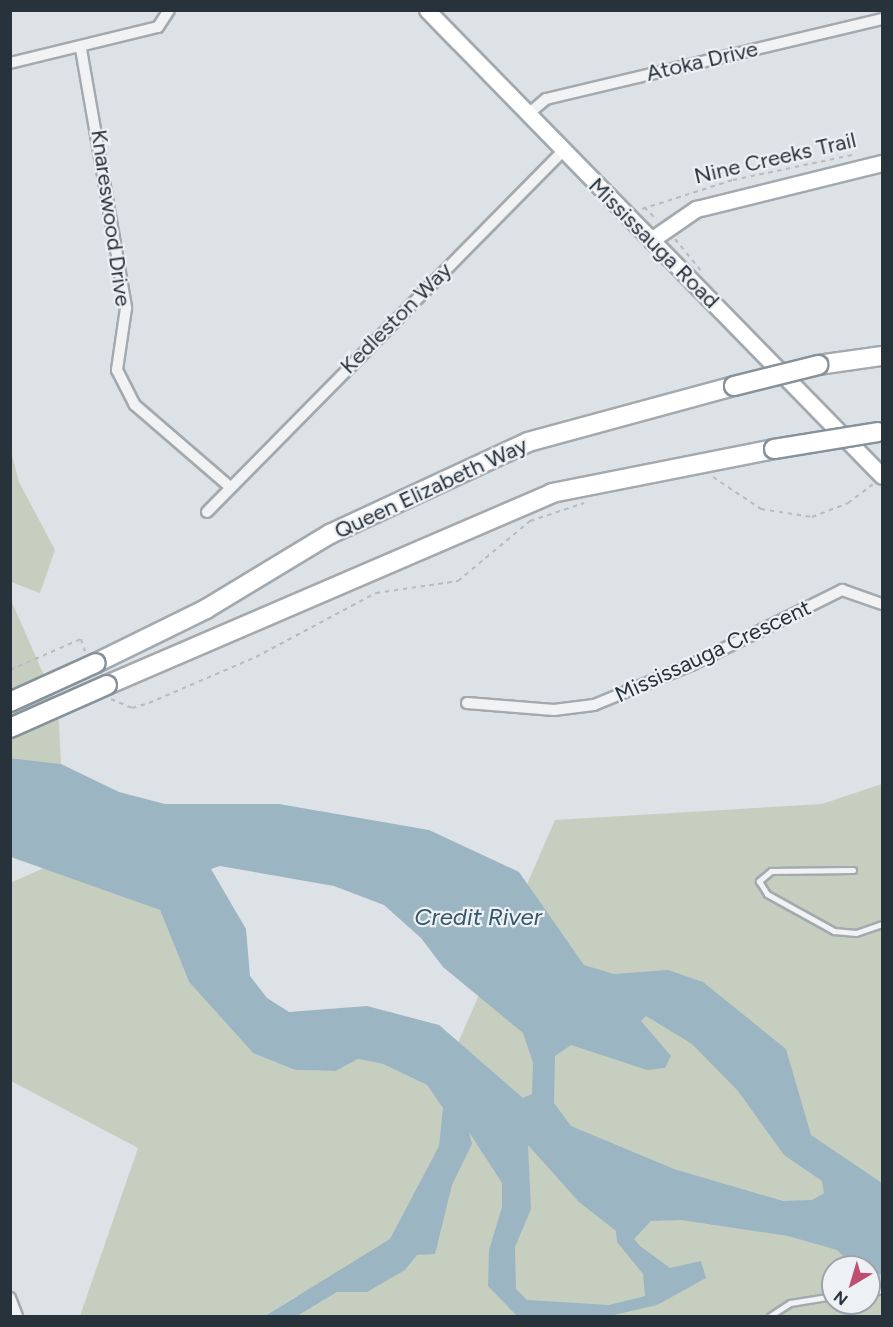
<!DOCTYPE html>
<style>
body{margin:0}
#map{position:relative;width:893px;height:1327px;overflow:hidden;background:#dde2e6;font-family:Figtree,sans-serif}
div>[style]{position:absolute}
.green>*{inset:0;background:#c6cfbf}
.water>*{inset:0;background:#9cb5c3}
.path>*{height:2px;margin-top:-1px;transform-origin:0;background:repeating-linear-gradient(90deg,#b8bcc0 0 4.5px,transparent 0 9px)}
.roads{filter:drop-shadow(2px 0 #a3aaaf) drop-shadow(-2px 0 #a3aaaf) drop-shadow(0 2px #a3aaaf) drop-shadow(0 -2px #a3aaaf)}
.lane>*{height:5px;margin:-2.5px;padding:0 2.5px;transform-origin:2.5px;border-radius:2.5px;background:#f0f2f4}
.street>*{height:10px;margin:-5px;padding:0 5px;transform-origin:5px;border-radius:5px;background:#f0f2f4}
.secondary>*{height:15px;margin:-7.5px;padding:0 7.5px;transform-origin:7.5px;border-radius:7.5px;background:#fff}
.highway>*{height:18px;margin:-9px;padding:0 9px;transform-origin:9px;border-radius:9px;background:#fff}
.bridges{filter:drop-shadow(2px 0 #86929b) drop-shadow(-2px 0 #86929b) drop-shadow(0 2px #86929b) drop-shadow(0 -2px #86929b)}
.highway-bridge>*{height:18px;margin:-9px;padding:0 9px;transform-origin:9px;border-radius:9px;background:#fff}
span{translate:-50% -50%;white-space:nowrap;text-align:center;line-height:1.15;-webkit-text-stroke:4.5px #edf1f4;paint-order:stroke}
.street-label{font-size:22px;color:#28323b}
.water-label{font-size:24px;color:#37576a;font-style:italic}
.frame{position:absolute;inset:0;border:12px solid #28323b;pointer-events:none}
.north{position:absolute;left:821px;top:1255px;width:60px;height:60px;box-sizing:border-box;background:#edf1f4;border:2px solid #9ea5aa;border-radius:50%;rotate:218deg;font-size:16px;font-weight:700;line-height:24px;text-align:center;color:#28323b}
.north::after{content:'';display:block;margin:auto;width:21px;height:27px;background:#c04d72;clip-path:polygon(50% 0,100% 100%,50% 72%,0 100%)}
</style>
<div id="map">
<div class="green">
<div style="clip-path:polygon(11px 451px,19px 482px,55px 550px,40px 593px,11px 582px)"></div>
<div style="clip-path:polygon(10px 598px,58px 707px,61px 764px,11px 758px)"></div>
<div style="clip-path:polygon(evenodd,882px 784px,882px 1316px,282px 1316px,298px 1295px,265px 1316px,80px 1316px,138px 1148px,11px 1081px,10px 883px,46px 867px,160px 910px,189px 982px,253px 1053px,295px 1070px,336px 1071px,358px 1059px,383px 1064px,427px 1085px,435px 1096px,555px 820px,822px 804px,882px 784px,833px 1267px,869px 1267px,869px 1303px,833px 1303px,833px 1267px)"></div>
</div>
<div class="water">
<div style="clip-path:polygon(evenodd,10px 758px,61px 764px,119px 792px,165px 804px,279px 804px,429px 830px,519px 872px,584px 965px,614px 974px,668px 970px,703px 982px,786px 1049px,811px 1135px,882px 1183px,882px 1275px,855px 1267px,837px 1250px,788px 1236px,681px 1220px,651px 1221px,634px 1239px,640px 1246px,670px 1268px,701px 1261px,706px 1278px,657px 1305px,614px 1315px,517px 1316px,488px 1286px,489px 1250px,502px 1207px,502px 1183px,469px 1132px,472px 1144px,452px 1185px,435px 1254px,417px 1255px,405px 1270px,367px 1292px,337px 1292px,297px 1316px,265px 1316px,390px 1239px,439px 1146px,443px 1108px,427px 1085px,383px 1064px,358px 1059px,336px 1071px,295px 1070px,253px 1053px,189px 982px,160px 910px,11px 857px,10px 758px,220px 866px,334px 886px,384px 905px,421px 938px,443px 967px,523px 1033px,533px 1063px,532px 1094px,523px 1098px,439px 1025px,367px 1006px,289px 1012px,267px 998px,250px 976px,246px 929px,211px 869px,220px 866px,10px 758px,646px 1016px,692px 1044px,738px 1091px,784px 1155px,822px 1181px,824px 1193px,812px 1200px,783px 1201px,674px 1169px,571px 1126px,554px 1103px,555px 1056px,571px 1045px,647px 1070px,665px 1068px,671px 1056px,641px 1021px,646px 1016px,10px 758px,528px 1145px,579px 1202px,616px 1231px,617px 1242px,643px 1274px,645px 1296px,609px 1305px,527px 1300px,516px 1289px,515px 1247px,531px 1209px,528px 1145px)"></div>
</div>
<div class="path">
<div style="left:644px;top:207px;width:18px;rotate:45deg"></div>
<div style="left:642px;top:209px;width:96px;rotate:-17.7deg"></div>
<div style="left:733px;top:180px;width:123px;rotate:-11.8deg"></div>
<div style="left:675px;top:239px;width:43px;rotate:50.7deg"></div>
<div style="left:713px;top:477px;width:58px;rotate:33.7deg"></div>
<div style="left:761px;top:509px;width:52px;rotate:8.9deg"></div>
<div style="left:812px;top:517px;width:39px;rotate:-21deg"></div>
<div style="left:848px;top:503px;width:31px;rotate:-37deg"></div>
<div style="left:10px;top:670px;width:77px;rotate:-23.6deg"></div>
<div style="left:81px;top:639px;width:13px;rotate:72deg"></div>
<div style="left:111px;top:699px;width:23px;rotate:23deg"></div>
<div style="left:132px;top:708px;width:18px;rotate:-16deg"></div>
<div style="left:149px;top:703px;width:116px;rotate:-23.3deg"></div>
<div style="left:256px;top:657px;width:136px;rotate:-28.1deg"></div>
<div style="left:376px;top:593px;width:83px;rotate:-8.3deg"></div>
<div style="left:458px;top:581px;width:94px;rotate:-39.8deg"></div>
<div style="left:530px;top:521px;width:57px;rotate:-18.4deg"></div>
</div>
<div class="roads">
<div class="lane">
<div style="left:853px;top:870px;width:82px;rotate:179.3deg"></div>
<div style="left:771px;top:871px;width:16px;rotate:140deg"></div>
<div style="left:759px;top:881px;width:15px;rotate:58deg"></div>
<div style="left:767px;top:894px;width:77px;rotate:28.9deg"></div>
<div style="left:834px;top:931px;width:22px;rotate:5deg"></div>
<div style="left:856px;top:933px;width:28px;rotate:-19deg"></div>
<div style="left:869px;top:1293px;width:13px;rotate:-13deg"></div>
<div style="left:770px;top:1316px;width:24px;rotate:-33deg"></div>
<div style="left:790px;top:1303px;width:44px;rotate:-9.2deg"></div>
</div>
<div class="street">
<div style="left:81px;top:49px;width:263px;rotate:80.1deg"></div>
<div style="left:126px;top:308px;width:63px;rotate:98.3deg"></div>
<div style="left:117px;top:370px;width:39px;rotate:63deg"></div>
<div style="left:135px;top:405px;width:124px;rotate:40.8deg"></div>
<div style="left:10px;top:63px;width:152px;rotate:-13.7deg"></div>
<div style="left:158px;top:27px;width:20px;rotate:-57deg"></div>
<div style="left:527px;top:115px;width:25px;rotate:-40deg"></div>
<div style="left:546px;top:99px;width:345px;rotate:-13.4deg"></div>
<div style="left:207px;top:512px;width:507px;rotate:-45.4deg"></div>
<div style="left:467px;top:703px;width:87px;rotate:4.6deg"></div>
<div style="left:554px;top:710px;width:40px;rotate:-7.1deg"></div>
<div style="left:594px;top:705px;width:105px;rotate:-22.4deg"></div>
<div style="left:691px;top:665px;width:169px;rotate:-26.4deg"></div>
<div style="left:842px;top:590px;width:42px;rotate:19.3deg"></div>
<div style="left:10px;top:1298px;width:19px;rotate:69deg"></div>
</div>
<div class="secondary">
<div style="left:427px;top:10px;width:651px;rotate:45.68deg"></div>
<div style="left:651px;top:240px;width:55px;rotate:-34.6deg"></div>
<div style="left:696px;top:209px;width:192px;rotate:-13.9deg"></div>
</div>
<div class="highway">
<div style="left:818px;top:365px;width:65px;rotate:-8deg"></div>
<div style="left:96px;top:663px;width:123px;rotate:-26.1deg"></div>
<div style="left:206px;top:609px;width:145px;rotate:-31.2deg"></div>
<div style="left:330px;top:534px;width:218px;rotate:-24.9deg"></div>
<div style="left:528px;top:442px;width:213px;rotate:-15.2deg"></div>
<div style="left:107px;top:685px;width:485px;rotate:-23.3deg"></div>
<div style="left:552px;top:493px;width:226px;rotate:-11.2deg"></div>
</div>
</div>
<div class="bridges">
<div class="highway-bridge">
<div style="left:734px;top:386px;width:87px;rotate:-14deg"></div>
<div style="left:774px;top:449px;width:105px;rotate:-9.3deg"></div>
<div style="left:10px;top:702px;width:94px;rotate:-24.4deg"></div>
<div style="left:10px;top:728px;width:106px;rotate:-23.9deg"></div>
</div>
</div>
<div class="street-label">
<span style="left:702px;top:61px;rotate:-13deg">Atoka Drive</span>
<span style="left:775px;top:158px;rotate:-13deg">Nine Creeks Trail</span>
<span style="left:111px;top:218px;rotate:82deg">Knareswood Drive</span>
<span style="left:654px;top:243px;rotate:45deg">Mississauga Road</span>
<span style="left:396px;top:318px;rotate:-45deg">Kedleston Way</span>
<span style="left:431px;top:488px;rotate:-25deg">Queen Elizabeth Way</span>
<span style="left:713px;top:651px;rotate:-25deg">Mississauga Crescent</span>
</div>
<div class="water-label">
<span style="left:478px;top:917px">Credit River</span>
</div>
<div class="frame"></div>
<div class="north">N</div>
</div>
